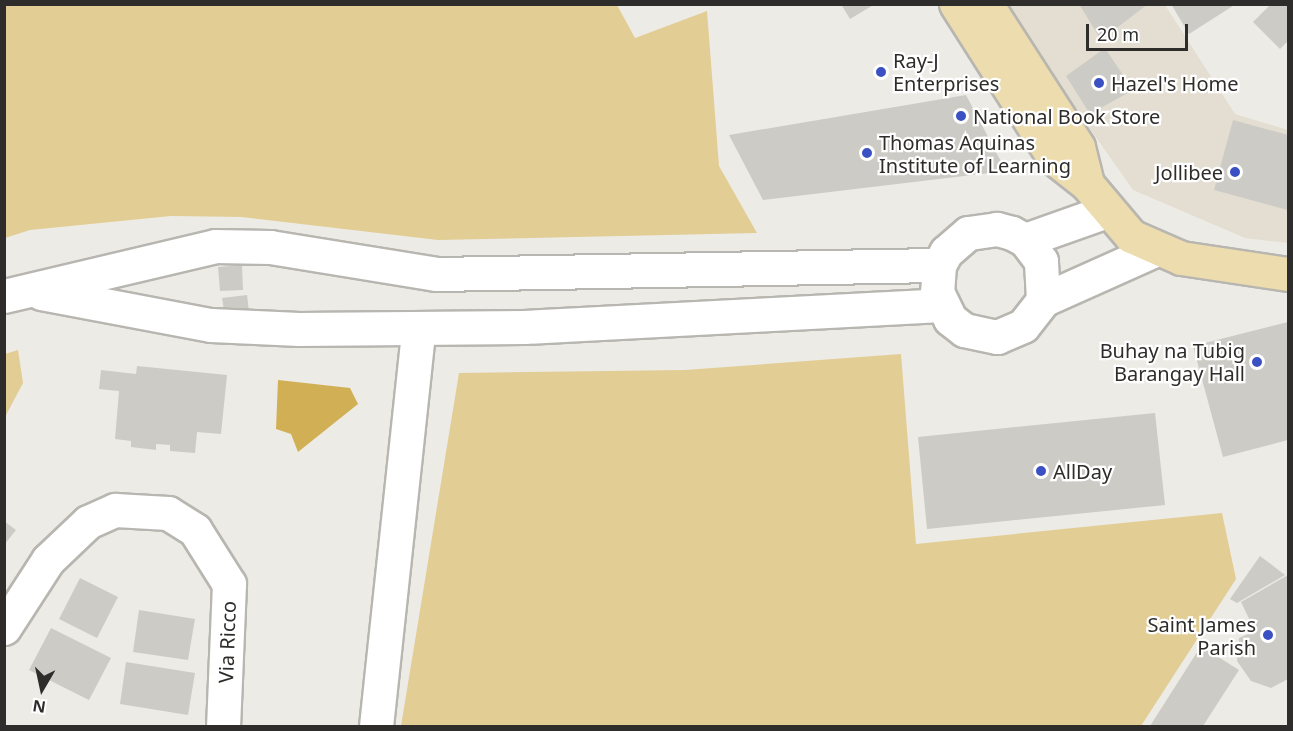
<!DOCTYPE html>
<style>
body{margin:0}
#map{position:relative;width:1293px;height:731px;overflow:hidden;background:#edebe5;font-family:"Noto Sans",sans-serif}
div>[style]{position:absolute}
.built>*{inset:0;background:#e3ded1}
.green>*{inset:0;background:#e2cd95}
.water>*{inset:0;background:#d1b055}
.building>*{inset:0;background:#cdcbc5}
.roads{filter:drop-shadow(2px 0 #b8b6b0) drop-shadow(-2px 0 #b8b6b0) drop-shadow(0 2px #b8b6b0) drop-shadow(0 -2px #b8b6b0)}
.minor>*{height:33px;margin:-16.5px;padding:0 16.5px;transform-origin:16.5px;border-radius:16.5px;background:#fff}
.major>*{height:33px;margin:-16.5px;padding:0 16.5px;transform-origin:16.5px;border-radius:16.5px;background:#eddcad}
.dots>*{width:16px;height:16px;translate:-50% -50%;box-sizing:border-box;border:3px solid #fff;border-radius:50%}
span{translate:-50% -50%;white-space:nowrap;text-align:center;line-height:1.15;-webkit-text-stroke:4.5px #fff;paint-order:stroke}
.poi-label{font-size:20px;color:#2e2d2b}
.left{translate:0 -50%;text-align:left}
.right{translate:-100% -50%;text-align:right}
.street-label{font-size:20px;color:#2e2d2b}
.frame{position:absolute;inset:0;border:6px solid #2e2d2b;pointer-events:none}
.north{position:absolute;left:12px;top:659px;width:60px;height:60px;-webkit-text-stroke:4px #fff;paint-order:stroke;rotate:189deg;font-size:16px;font-weight:700;line-height:24px;text-align:center;color:#2e2d2b}
.north::after{content:'';display:block;margin:auto;width:21px;height:27px;background:#2e2d2b;clip-path:polygon(50% 0,100% 100%,50% 72%,0 100%)}
.scale{position:absolute;left:1086px;top:24px;width:102px;height:27px;box-sizing:border-box;border:3px solid #2e2d2b;border-top:0;padding-left:8px;font-size:18px;line-height:21px;white-space:nowrap;color:#2e2d2b;-webkit-text-stroke:4px #fff;paint-order:stroke}
</style>
<div id="map">
<div class="built">
<div style="clip-path:polygon(1003px 5px,1165px 5px,1235px 114px,1288px 130px,1288px 243px,1245px 238px,1133px 190px)"></div>
</div>
<div class="green">
<div style="clip-path:polygon(5px 4px,617px 5px,635px 38px,707px 11px,719px 166px,757px 233px,438px 240px,242px 217px,171px 216px,30px 230px,5px 238px)"></div>
<div style="clip-path:polygon(18px 350px,23px 383px,5px 417px,5px 354px)"></div>
<div style="clip-path:polygon(901px 354px,916px 544px,1222px 513px,1236px 579px,1141px 726px,401px 726px,459px 373px,685px 370px)"></div>
</div>
<div class="water">
<div style="clip-path:polygon(278px 380px,350px 388px,358px 404px,298px 452px,291px 434px,276px 429px)"></div>
</div>
<div class="building">
<div style="clip-path:polygon(841px 4px,875px 4px,850px 19px)"></div>
<div style="clip-path:polygon(1079px 4px,1148px 4px,1101px 40px)"></div>
<div style="clip-path:polygon(1171px 4px,1236px 4px,1189px 34px)"></div>
<div style="clip-path:polygon(1271px 4px,1288px 4px,1288px 41px,1280px 49px,1253px 22px)"></div>
<div style="clip-path:polygon(1105px 48px,1133px 90px,1090px 114px,1066px 76px)"></div>
<div style="clip-path:polygon(966px 95px,1006px 171px,763px 200px,729px 135px)"></div>
<div style="clip-path:polygon(1233px 120px,1288px 135px,1288px 210px,1214px 190px)"></div>
<div style="clip-path:polygon(242px 265px,243px 290px,220px 291px,218px 267px)"></div>
<div style="clip-path:polygon(247px 295px,250px 320px,226px 323px,222px 298px)"></div>
<div style="clip-path:polygon(1288px 322px,1288px 440px,1223px 457px,1193px 346px)"></div>
<div style="clip-path:polygon(137px 366px,227px 375px,221px 434px,197px 432px,195px 453px,170px 451px,170px 445px,156px 444px,156px 450px,131px 447px,131px 441px,115px 439px,119px 391px,99px 389px,101px 370px,136px 374px)"></div>
<div style="clip-path:polygon(1155px 413px,1165px 505px,927px 529px,918px 437px)"></div>
<div style="clip-path:polygon(4px 521px,16px 530px,4px 545px)"></div>
<div style="clip-path:polygon(1260px 556px,1285px 575px,1237px 603px,1230px 599px)"></div>
<div style="clip-path:polygon(1288px 575px,1288px 679px,1271px 688px,1251px 681px,1237px 661px,1239px 638px,1255px 631px,1241px 602px)"></div>
<div style="clip-path:polygon(80px 578px,118px 597px,97px 638px,59px 619px)"></div>
<div style="clip-path:polygon(139px 610px,195px 619px,188px 660px,133px 652px)"></div>
<div style="clip-path:polygon(51px 628px,111px 658px,89px 700px,29px 670px)"></div>
<div style="clip-path:polygon(1201px 646px,1239px 670px,1203px 726px,1150px 726px)"></div>
<div style="clip-path:polygon(126px 662px,195px 673px,188px 715px,120px 704px)"></div>
</div>
<div class="roads">
<div class="minor">
<div style="left:1025px;top:240px;width:87px;rotate:-19.5deg"></div>
<div style="left:41px;top:293px;width:173px;rotate:10.7deg"></div>
<div style="left:211px;top:325px;width:88px;rotate:2.6deg"></div>
<div style="left:299px;top:329px;width:225px;rotate:-0.5deg"></div>
<div style="left:524px;top:327px;width:418px;rotate:-3deg"></div>
<div style="left:4px;top:296px;width:217px;rotate:-13.3deg"></div>
<div style="left:215px;top:246px;width:55px;rotate:1deg"></div>
<div style="left:270px;top:247px;width:168px;rotate:9.2deg"></div>
<div style="left:436px;top:274px;width:503px;rotate:-1.03deg"></div>
<div style="left:1043px;top:300px;width:39px;rotate:-93deg"></div>
<div style="left:1041px;top:261px;width:26px;rotate:-127deg"></div>
<div style="left:1025px;top:240px;width:15px;rotate:-152deg"></div>
<div style="left:1012px;top:233px;width:16px;rotate:-165deg"></div>
<div style="left:997px;top:229px;width:29px;rotate:172deg"></div>
<div style="left:968px;top:233px;width:29px;rotate:139deg"></div>
<div style="left:946px;top:252px;width:15px;rotate:118deg"></div>
<div style="left:939px;top:265px;width:27px;rotate:94deg"></div>
<div style="left:937px;top:292px;width:30px;rotate:64deg"></div>
<div style="left:950px;top:319px;width:18px;rotate:38deg"></div>
<div style="left:964px;top:330px;width:34px;rotate:12deg"></div>
<div style="left:997px;top:337px;width:28px;rotate:-23deg"></div>
<div style="left:1023px;top:326px;width:33px;rotate:-52deg"></div>
<div style="left:1043px;top:300px;width:123px;rotate:-24.1deg"></div>
<div style="left:4px;top:628px;width:81px;rotate:-57.1deg"></div>
<div style="left:48px;top:560px;width:55px;rotate:-43.5deg"></div>
<div style="left:88px;top:522px;width:30px;rotate:-24deg"></div>
<div style="left:115px;top:510px;width:53px;rotate:3.2deg"></div>
<div style="left:168px;top:513px;width:32px;rotate:32deg"></div>
<div style="left:195px;top:530px;width:64px;rotate:57.8deg"></div>
<div style="left:229px;top:584px;width:142px;rotate:92.4deg"></div>
<div style="left:376px;top:726px;width:398px;rotate:-83.9deg"></div>
</div>
<div class="major">
<div style="left:956px;top:4px;width:183px;rotate:57.5deg"></div>
<div style="left:1054px;top:158px;width:42px;rotate:38.2deg"></div>
<div style="left:1087px;top:184px;width:68px;rotate:49.8deg"></div>
<div style="left:1131px;top:236px;width:55px;rotate:23.7deg"></div>
<div style="left:1181px;top:258px;width:108px;rotate:8.5deg"></div>
<div style="left:986px;top:4px;width:170px;rotate:57.2deg"></div>
<div style="left:1078px;top:147px;width:38px;rotate:76deg"></div>
</div>
</div>
<div class="dots">
<div style="left:881px;top:72px;background:#3b51c3"></div>
<div style="left:1099px;top:83px;background:#3b51c3"></div>
<div style="left:961px;top:116px;background:#3b51c3"></div>
<div style="left:867px;top:153px;background:#3b51c3"></div>
<div style="left:1235px;top:172px;background:#3b51c3"></div>
<div style="left:1257px;top:362px;background:#3b51c3"></div>
<div style="left:1041px;top:471px;background:#3b51c3"></div>
<div style="left:1268px;top:635px;background:#3b51c3"></div>
</div>
<div class="poi-label">
<span class="left" style="left:893px;top:72px">Ray-J<br>Enterprises</span>
<span class="left" style="left:1111px;top:83px">Hazel's Home</span>
<span class="left" style="left:973px;top:116px">National Book Store</span>
<span class="left" style="left:879px;top:154px">Thomas Aquinas<br>Institute of Learning</span>
<span class="right" style="left:1223px;top:172px">Jollibee</span>
<span class="right" style="left:1245px;top:362px">Buhay na Tubig<br>Barangay Hall</span>
<span class="left" style="left:1053px;top:471px">AllDay</span>
<span class="right" style="left:1256px;top:636px">Saint James<br>Parish</span>
</div>
<div class="street-label">
<span style="left:227px;top:642px;rotate:-88deg">Via Ricco</span>
</div>
<div class="frame"></div>
<div class="north">N</div>
<div class="scale">20 m</div>
</div>
